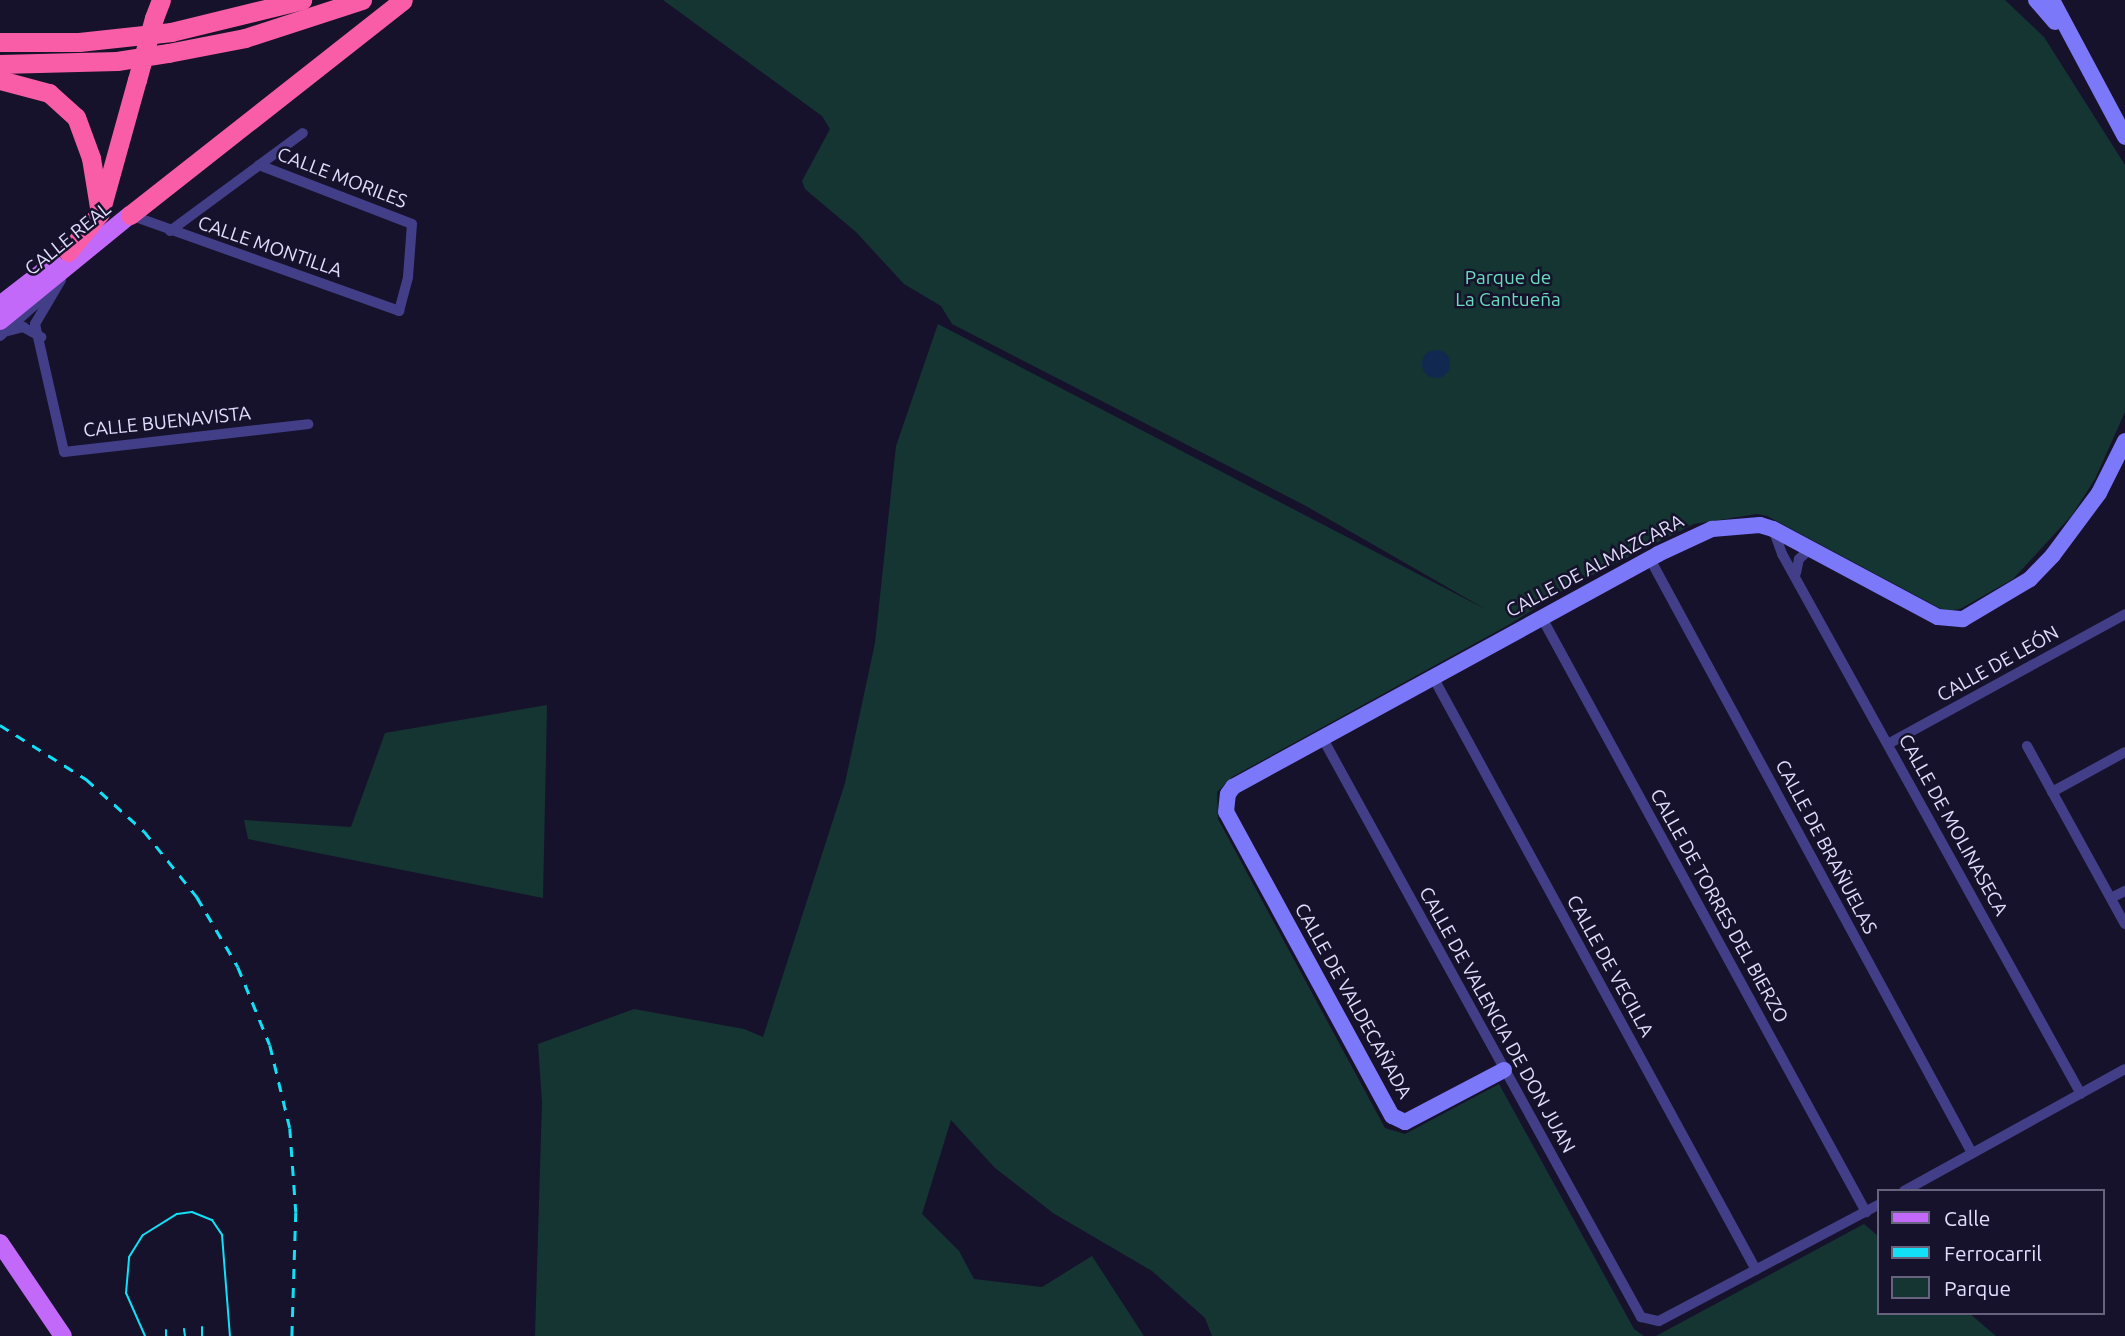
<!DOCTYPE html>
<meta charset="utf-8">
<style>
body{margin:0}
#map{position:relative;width:2125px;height:1336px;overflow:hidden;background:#16122b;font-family:Ubuntu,sans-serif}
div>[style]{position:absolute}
.green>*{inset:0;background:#153533}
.water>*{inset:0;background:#112950}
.round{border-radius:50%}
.street>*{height:10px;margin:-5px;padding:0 5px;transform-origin:5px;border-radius:5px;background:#423f88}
.secondary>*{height:16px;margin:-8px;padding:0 8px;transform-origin:8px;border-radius:8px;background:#7b78fa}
.primary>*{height:18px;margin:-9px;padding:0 9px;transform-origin:9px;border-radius:9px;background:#c369f9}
.highway>*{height:19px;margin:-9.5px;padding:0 9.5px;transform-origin:9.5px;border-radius:9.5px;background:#f95da8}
.tram>*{height:2px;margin:-1px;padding:0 1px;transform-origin:1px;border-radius:1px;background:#11e0f6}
.rail>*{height:2.5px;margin-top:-1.25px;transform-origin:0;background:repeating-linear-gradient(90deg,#11e0f6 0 10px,transparent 0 19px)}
.highway-bridge>*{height:19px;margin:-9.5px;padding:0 9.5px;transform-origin:9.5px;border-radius:9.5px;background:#f95da8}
span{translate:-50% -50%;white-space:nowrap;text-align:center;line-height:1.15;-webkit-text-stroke:5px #16122b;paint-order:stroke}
.street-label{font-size:19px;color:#e1ddfe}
.park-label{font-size:19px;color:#6addc0}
.legend{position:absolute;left:1877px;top:1189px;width:228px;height:126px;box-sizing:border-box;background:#16122b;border:2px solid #67637f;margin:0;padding:9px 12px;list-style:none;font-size:21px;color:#e1ddfe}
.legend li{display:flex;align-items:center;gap:14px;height:35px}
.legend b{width:35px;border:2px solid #67637f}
</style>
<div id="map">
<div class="green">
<div style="clip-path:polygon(663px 0,2005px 0,2044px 37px,2125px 165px,2125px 412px,2095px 479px,2072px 515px,2013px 579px,1960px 609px,1945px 611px,1767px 516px,1757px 514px,1694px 524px,1565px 589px,1512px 623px,1232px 777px,1217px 792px,1218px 819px,1385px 1128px,1405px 1134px,1499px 1084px,1634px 1329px,1644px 1336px,1212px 1336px,1205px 1318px,1152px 1271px,1053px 1213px,995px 1168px,951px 1120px,922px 1214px,959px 1251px,974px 1279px,1042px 1287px,1092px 1256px,1144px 1336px,535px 1336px,542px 1102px,538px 1044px,634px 1009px,744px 1029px,763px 1037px,845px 783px,875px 643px,896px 446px,938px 324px,1487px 610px,1306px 506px,952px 324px,941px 306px,904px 284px,856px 232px,805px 189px,802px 181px,830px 129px,822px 116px)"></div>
<div style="clip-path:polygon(547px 705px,543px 898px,248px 839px,244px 820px,351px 827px,385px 733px)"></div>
<div style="clip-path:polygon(1864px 1224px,1878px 1236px,1878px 1313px,1969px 1313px,1996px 1336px,1656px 1336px)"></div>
</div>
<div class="water">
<div class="round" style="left:1422px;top:350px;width:28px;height:28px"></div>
</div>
<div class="street">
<div style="left:130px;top:215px;width:286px;rotate:19.6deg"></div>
<div style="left:399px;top:311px;width:35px;rotate:-75deg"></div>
<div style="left:408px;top:277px;width:53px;rotate:-85.7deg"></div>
<div style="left:412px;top:224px;width:164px;rotate:-158.9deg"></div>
<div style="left:170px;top:231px;width:165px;rotate:-36.4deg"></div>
<div style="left:61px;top:280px;width:51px;rotate:120.6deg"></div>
<div style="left:35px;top:324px;width:131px;rotate:77.2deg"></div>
<div style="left:64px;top:452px;width:246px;rotate:-6.5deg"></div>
<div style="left:8px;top:331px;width:16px;rotate:-15deg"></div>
<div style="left:23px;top:327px;width:21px;rotate:29deg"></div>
<div style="left:0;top:336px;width:62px;rotate:-41.7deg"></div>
<div style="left:1773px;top:529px;width:27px;rotate:70deg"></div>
<div style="left:1782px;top:554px;width:617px;rotate:61.03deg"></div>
<div style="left:1650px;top:559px;width:676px;rotate:61.54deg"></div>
<div style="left:1796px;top:573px;width:14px;rotate:-78deg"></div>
<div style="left:1799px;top:559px;width:15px;rotate:-42deg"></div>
<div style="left:1542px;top:618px;width:677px;rotate:61.39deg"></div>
<div style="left:1433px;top:677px;width:675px;rotate:61.42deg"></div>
<div style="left:1323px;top:739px;width:660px;rotate:61.18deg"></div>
<div style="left:1641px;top:1317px;width:18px;rotate:13deg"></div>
<div style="left:1659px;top:1321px;width:248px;rotate:-27.9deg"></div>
<div style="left:1888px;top:744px;width:270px;rotate:-28.7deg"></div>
<div style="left:2027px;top:746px;width:203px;rotate:61.2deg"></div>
<div style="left:2052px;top:792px;width:83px;rotate:-28.7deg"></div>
<div style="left:2111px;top:898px;width:16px;rotate:-27deg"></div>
<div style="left:1904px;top:1191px;width:252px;rotate:-28.9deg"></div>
</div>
<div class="secondary">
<div style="left:2036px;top:0;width:29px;rotate:49deg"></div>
<div style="left:2052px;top:0;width:155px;rotate:61.9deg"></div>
<div style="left:1504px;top:1070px;width:112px;rotate:152.3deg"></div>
<div style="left:1405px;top:1122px;width:14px;rotate:-155deg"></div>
<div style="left:1392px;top:1116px;width:346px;rotate:-118.6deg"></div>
<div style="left:1226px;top:812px;width:18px;rotate:-84deg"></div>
<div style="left:1228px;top:794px;width:9px;rotate:-54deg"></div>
<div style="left:1233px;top:787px;width:485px;rotate:-28.7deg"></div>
<div style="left:1658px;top:554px;width:60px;rotate:-24.8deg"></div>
<div style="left:1712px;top:529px;width:48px;rotate:-4.8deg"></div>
<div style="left:1760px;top:525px;width:14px;rotate:17deg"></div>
<div style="left:1773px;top:529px;width:187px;rotate:28.1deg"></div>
<div style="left:1938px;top:617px;width:25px;rotate:5deg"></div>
<div style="left:1963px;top:619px;width:78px;rotate:-30.8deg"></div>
<div style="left:2030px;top:579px;width:33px;rotate:-46deg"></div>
<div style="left:2053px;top:555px;width:77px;rotate:-53.4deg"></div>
<div style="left:2099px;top:493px;width:58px;rotate:-63.4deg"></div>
</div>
<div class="primary">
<div style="left:0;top:305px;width:68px;rotate:-37.9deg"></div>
<div style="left:0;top:321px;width:168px;rotate:-39.2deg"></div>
<div style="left:0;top:1243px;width:112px;rotate:55.9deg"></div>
</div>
<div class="highway">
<div style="left:154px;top:18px;width:19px;rotate:-69deg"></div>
<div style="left:0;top:42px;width:79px"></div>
<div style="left:79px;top:42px;width:93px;rotate:-6.2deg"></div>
<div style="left:171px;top:32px;width:135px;rotate:-13.7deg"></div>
<div style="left:0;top:64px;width:117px;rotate:-1.5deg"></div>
<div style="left:117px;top:61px;width:52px;rotate:-8.9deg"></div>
<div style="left:168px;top:53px;width:78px;rotate:-11deg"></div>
<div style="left:245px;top:38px;width:123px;rotate:-18deg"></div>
<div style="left:0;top:80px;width:51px;rotate:14.9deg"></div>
<div style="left:49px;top:93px;width:36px;rotate:42deg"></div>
<div style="left:76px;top:117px;width:44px;rotate:69.9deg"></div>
<div style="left:91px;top:158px;width:50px;rotate:80.7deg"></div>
<div style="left:130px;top:215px;width:347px;rotate:-38.2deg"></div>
<div style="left:68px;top:252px;width:50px;rotate:-50.6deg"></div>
<div style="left:100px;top:213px;width:138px;rotate:-74.5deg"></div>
</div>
<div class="tram">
<div style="left:184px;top:1329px;width:7px;rotate:82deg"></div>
<div style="left:166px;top:1330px;width:6px;rotate:90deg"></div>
<div style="left:145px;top:1336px;width:47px;rotate:-113.8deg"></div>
<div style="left:126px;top:1293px;width:36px;rotate:-85deg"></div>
<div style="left:129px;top:1257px;width:26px;rotate:-58deg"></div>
<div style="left:143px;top:1235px;width:40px;rotate:-32deg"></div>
<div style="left:177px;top:1214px;width:15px;rotate:-8deg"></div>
<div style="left:192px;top:1212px;width:22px;rotate:22deg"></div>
<div style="left:212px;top:1220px;width:18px;rotate:56deg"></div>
<div style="left:222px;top:1235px;width:101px;rotate:85.5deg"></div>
<div style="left:202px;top:1336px;width:9px;rotate:-90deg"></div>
</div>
<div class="rail">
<div style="left:0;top:725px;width:102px;rotate:32.1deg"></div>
<div style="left:86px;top:779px;width:78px;rotate:41.9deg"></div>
<div style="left:144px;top:831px;width:85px;rotate:51.2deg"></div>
<div style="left:197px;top:897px;width:81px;rotate:59.6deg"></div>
<div style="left:238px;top:967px;width:84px;rotate:67.7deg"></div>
<div style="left:270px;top:1045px;width:85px;rotate:76.5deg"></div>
<div style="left:290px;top:1128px;width:84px;rotate:85.9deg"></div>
<div style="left:296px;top:1212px;width:124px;rotate:91.8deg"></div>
</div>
<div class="highway-bridge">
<div style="left:137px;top:80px;width:64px;rotate:-74.7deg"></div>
</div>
<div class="street-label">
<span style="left:342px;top:178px;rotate:21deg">CALLE MORILES</span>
<span style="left:68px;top:239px;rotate:-39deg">CALLE REAL</span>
<span style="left:270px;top:247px;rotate:19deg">CALLE MONTILLA</span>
<span style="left:167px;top:422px;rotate:-6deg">CALLE BUENAVISTA</span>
<span style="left:1595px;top:566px;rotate:-28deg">CALLE DE ALMAZCARA</span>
<span style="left:1998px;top:664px;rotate:-29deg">CALLE DE LEÓN</span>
<span style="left:1953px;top:825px;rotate:61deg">CALLE DE MOLINASECA</span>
<span style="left:1826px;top:847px;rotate:62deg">CALLE DE BRAÑUELAS</span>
<span style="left:1719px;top:906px;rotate:61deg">CALLE DE TORRES DEL BIERZO</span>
<span style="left:1610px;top:966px;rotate:61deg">CALLE DE VECILLA</span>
<span style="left:1353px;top:1001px;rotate:61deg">CALLE DE VALDECAÑADA</span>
<span style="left:1497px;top:1020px;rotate:61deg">CALLE DE VALENCIA DE DON JUAN</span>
</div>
<div class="park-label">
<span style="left:1508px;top:289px">Parque de<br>La Cantueña</span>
</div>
<ul class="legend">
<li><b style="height:9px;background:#c369f9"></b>Calle</li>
<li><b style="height:9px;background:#11e0f6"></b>Ferrocarril</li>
<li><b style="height:19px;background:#153533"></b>Parque</li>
</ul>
</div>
